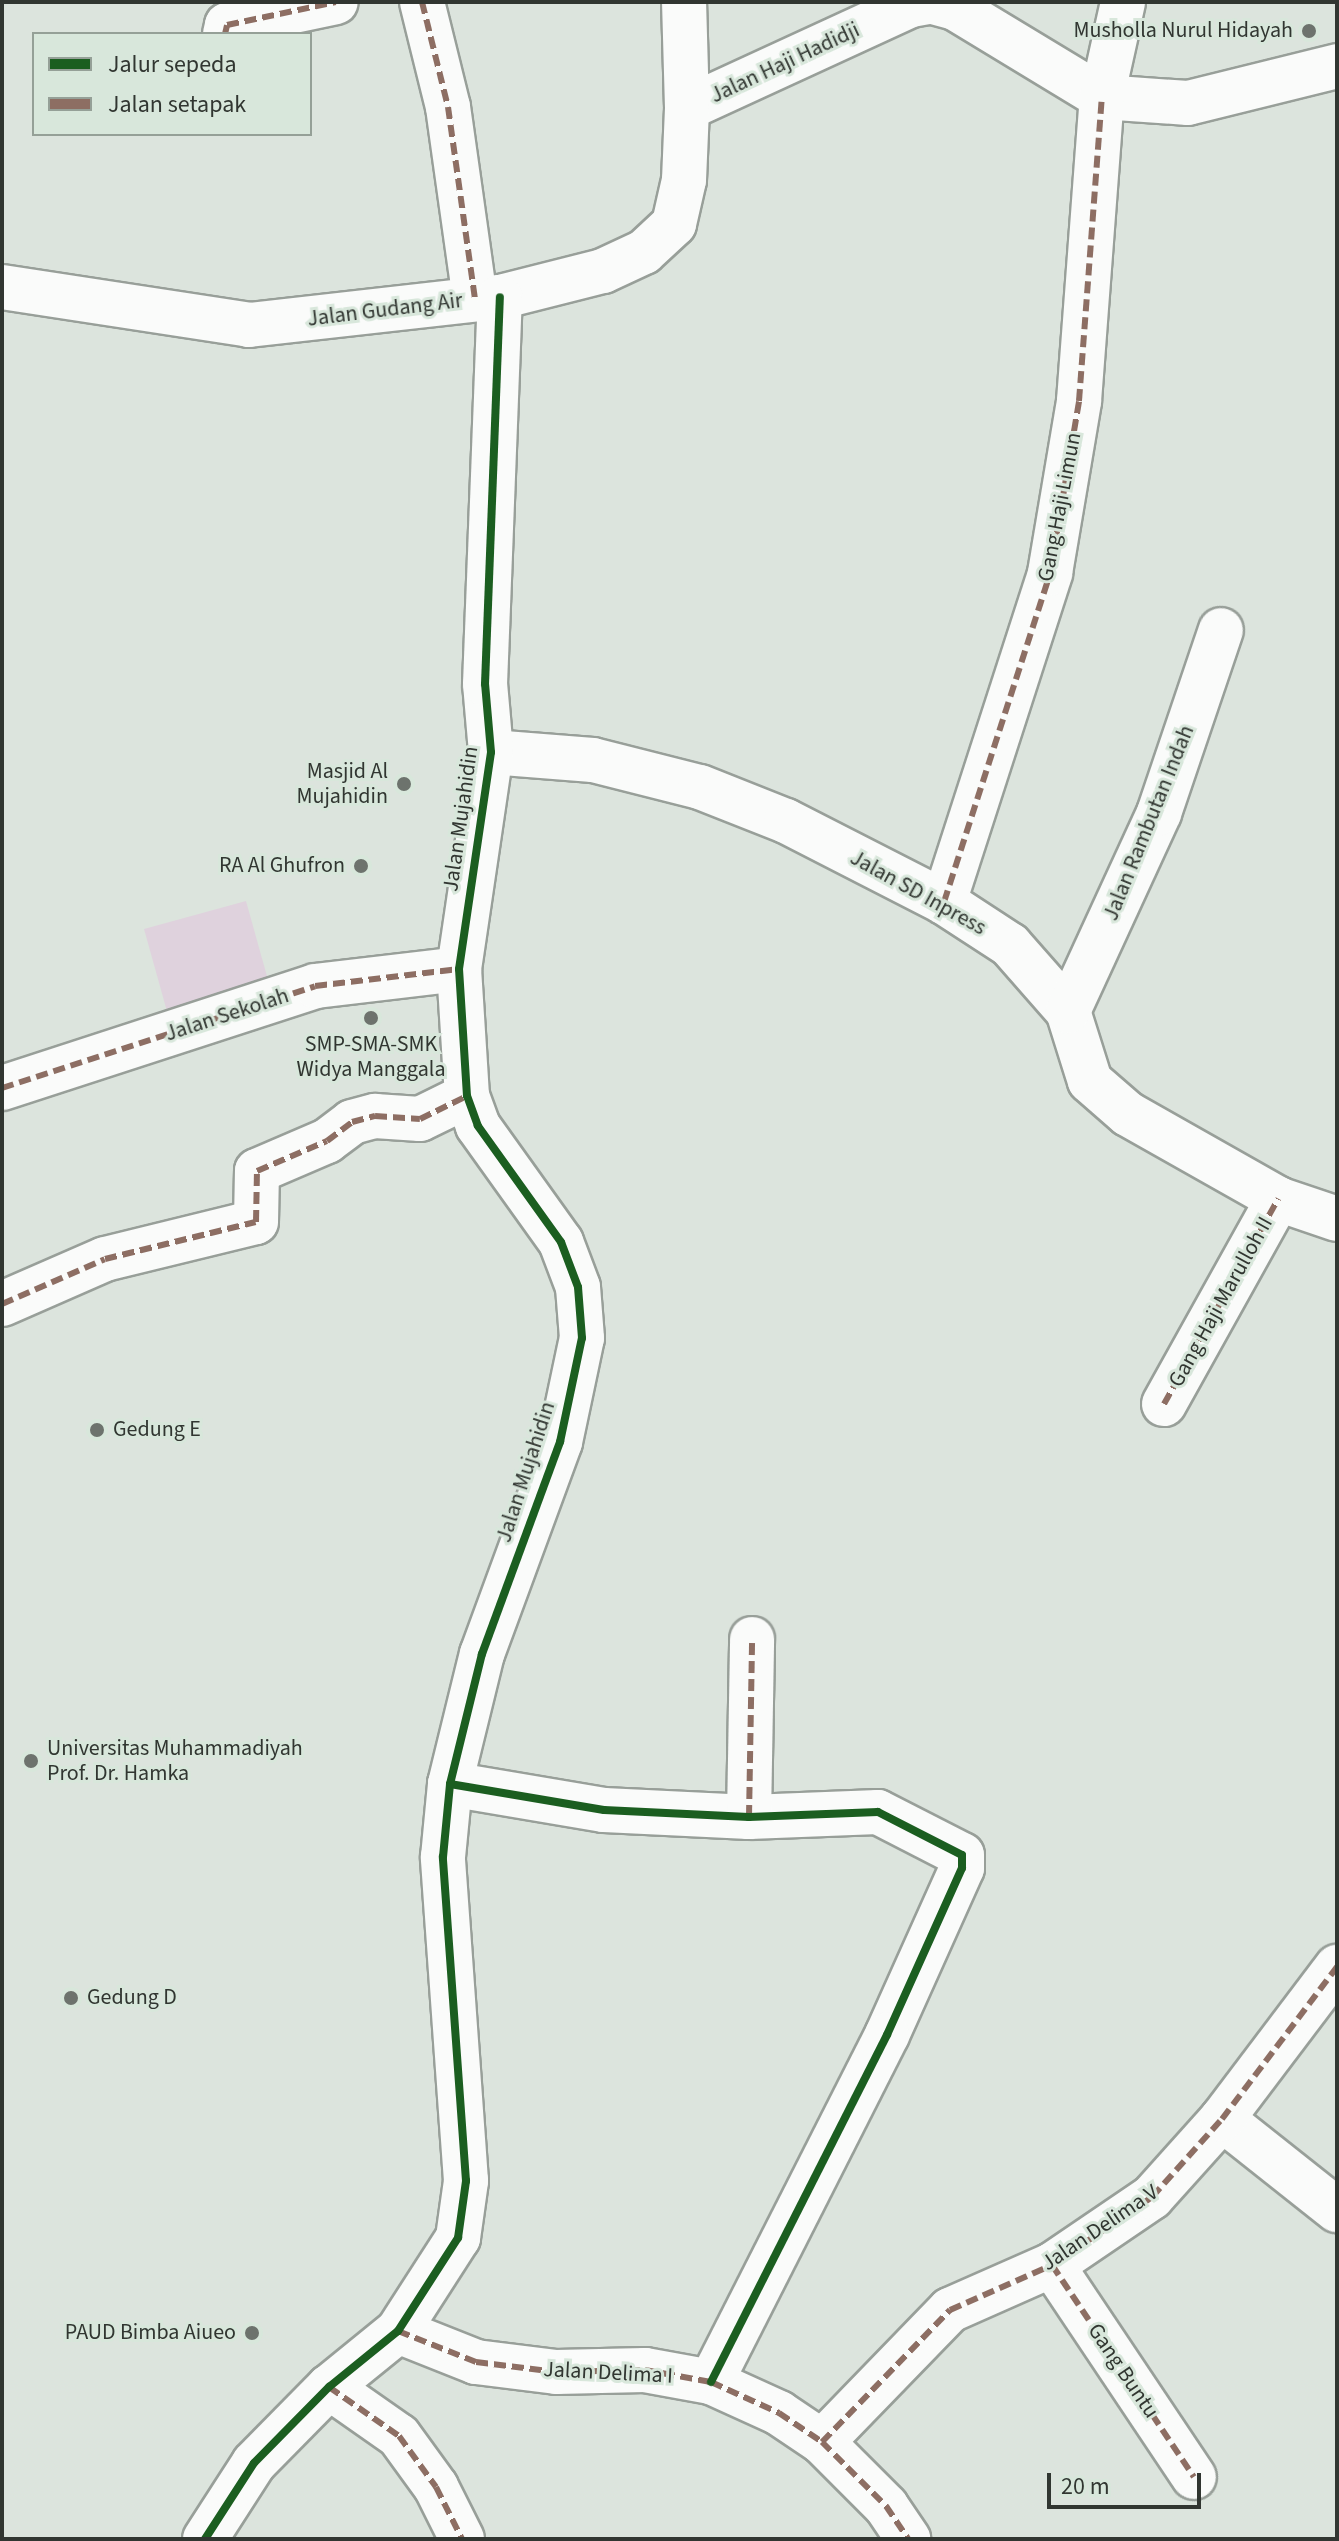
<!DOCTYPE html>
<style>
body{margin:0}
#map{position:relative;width:1339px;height:2541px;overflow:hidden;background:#dce4dd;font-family:"Source Sans 3",sans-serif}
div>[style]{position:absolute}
.green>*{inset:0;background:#dfd2dd}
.roads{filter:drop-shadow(2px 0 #989f99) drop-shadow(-2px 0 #989f99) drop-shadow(0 2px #989f99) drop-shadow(0 -2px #989f99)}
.minor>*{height:44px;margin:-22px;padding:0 22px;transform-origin:22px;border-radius:22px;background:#fafbfa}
.quiet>*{height:6px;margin-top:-3px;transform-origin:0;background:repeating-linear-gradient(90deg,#8d6e63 0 12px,transparent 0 18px)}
.cycleway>*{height:8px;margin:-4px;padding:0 4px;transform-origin:4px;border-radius:4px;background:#1b5e20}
.dots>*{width:22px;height:22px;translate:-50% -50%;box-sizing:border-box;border:4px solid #d8e7db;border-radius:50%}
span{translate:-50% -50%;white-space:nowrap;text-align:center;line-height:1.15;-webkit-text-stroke:6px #d8e7db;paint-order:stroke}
.poi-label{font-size:22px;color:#313631}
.right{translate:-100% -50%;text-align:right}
.left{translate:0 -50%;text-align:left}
.street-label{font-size:22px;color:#313631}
.frame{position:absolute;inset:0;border:4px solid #313631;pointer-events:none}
.legend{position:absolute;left:32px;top:32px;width:280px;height:104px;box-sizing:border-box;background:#d8e7db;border:2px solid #95a097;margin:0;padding:10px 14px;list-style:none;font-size:24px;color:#313631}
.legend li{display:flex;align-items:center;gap:16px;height:40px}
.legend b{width:40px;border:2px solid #95a097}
.scale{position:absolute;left:1047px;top:2473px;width:154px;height:36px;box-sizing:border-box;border:4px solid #313631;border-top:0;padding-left:10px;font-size:24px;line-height:28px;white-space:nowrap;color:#313631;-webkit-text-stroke:6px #d8e7db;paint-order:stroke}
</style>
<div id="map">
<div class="green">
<div style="clip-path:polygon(246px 901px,270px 987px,168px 1015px,144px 929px)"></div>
</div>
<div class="roads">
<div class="minor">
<div style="left:422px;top:2px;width:108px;rotate:76.1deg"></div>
<div style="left:448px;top:107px;width:194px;rotate:82deg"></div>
<div style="left:933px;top:2px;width:23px;rotate:15deg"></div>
<div style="left:955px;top:8px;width:172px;rotate:31.2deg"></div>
<div style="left:1102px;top:97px;width:86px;rotate:4deg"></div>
<div style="left:1188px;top:103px;width:154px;rotate:-13.9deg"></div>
<div style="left:225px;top:34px;width:9px;rotate:-77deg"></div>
<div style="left:227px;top:25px;width:111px;rotate:-11.9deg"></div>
<div style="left:687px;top:108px;width:247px;rotate:-24.7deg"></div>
<div style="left:911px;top:5px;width:17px;rotate:-10deg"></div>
<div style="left:2px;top:287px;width:250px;rotate:8.7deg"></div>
<div style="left:249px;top:325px;width:253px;rotate:-6.4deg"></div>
<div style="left:500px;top:297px;width:106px;rotate:-14.2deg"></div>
<div style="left:603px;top:271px;width:45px;rotate:-24.9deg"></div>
<div style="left:644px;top:252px;width:41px;rotate:-43deg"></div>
<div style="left:674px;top:224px;width:45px;rotate:-77.2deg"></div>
<div style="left:684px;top:180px;width:72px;rotate:-87.6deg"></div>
<div style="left:687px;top:108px;width:106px;rotate:-91.6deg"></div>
<div style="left:491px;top:752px;width:102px;rotate:4.5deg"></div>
<div style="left:593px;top:760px;width:110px;rotate:14.2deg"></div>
<div style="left:700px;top:787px;width:92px;rotate:21.6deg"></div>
<div style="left:786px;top:821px;width:178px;rotate:27.1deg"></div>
<div style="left:944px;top:902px;width:79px;rotate:33.1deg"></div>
<div style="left:1010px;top:945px;width:88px;rotate:48.7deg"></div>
<div style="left:1068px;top:1011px;width:73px;rotate:72.6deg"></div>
<div style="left:1090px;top:1081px;width:50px;rotate:41deg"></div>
<div style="left:1128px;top:1114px;width:172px;rotate:29.5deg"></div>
<div style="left:1278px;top:1199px;width:62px;rotate:18.7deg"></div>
<div style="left:944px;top:902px;width:346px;rotate:-72.1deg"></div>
<div style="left:1050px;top:573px;width:174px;rotate:-80.4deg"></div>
<div style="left:1079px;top:401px;width:305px;rotate:-85.7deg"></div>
<div style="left:1102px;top:97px;width:97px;rotate:-77.5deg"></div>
<div style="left:1068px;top:1011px;width:218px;rotate:-65.3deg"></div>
<div style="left:1159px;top:813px;width:193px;rotate:-71.3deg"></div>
<div style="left:2px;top:1088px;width:329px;rotate:-18deg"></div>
<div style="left:315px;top:986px;width:145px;rotate:-6.7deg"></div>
<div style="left:2px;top:1304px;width:112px;rotate:-23.6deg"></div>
<div style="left:105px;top:1259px;width:155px;rotate:-13.8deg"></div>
<div style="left:256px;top:1222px;width:51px;rotate:-88.9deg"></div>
<div style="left:257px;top:1171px;width:76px;rotate:-23.2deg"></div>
<div style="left:327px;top:1141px;width:31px;rotate:-37deg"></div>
<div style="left:352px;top:1122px;width:24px;rotate:-15deg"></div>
<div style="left:375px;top:1116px;width:45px;rotate:3.8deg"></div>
<div style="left:420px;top:1119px;width:52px;rotate:-26.1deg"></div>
<div style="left:1164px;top:1404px;width:235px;rotate:-60.9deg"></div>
<div style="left:450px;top:1784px;width:156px;rotate:9.6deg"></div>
<div style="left:604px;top:1810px;width:145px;rotate:2.8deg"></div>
<div style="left:749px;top:1817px;width:129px;rotate:-2.2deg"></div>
<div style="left:878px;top:1812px;width:94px;rotate:27.1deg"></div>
<div style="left:962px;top:1855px;width:13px;rotate:90deg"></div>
<div style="left:962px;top:1868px;width:183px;rotate:114.2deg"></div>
<div style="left:887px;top:2035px;width:389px;rotate:116.9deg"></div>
<div style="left:749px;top:1817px;width:178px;rotate:-89deg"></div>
<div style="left:1222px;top:2119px;width:147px;rotate:38.4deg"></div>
<div style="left:1052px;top:2265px;width:255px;rotate:56.2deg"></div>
<div style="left:398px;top:2331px;width:84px;rotate:21.7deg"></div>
<div style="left:476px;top:2362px;width:81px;rotate:7.1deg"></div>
<div style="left:556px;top:2372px;width:89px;rotate:-1.3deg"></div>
<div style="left:645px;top:2370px;width:67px;rotate:10.3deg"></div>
<div style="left:711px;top:2382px;width:75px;rotate:24.5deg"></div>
<div style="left:779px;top:2413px;width:52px;rotate:34deg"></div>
<div style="left:822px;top:2442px;width:91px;rotate:45deg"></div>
<div style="left:886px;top:2506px;width:40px;rotate:56deg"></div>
<div style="left:329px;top:2387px;width:85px;rotate:35deg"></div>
<div style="left:399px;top:2436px;width:63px;rotate:54deg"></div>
<div style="left:436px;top:2487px;width:58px;rotate:63.4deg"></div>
<div style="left:822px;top:2442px;width:184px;rotate:-45.9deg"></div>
<div style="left:950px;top:2310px;width:111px;rotate:-23.8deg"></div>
<div style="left:1052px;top:2265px;width:121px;rotate:-34.2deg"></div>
<div style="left:1152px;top:2197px;width:105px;rotate:-48.1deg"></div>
<div style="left:1222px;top:2119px;width:191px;rotate:-52.9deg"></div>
<div style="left:205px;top:2539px;width:90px;rotate:-57.2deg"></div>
<div style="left:254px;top:2463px;width:107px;rotate:-45.4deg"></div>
<div style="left:329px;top:2387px;width:89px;rotate:-39.1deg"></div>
<div style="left:398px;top:2331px;width:111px;rotate:-57.2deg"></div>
<div style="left:458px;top:2238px;width:58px;rotate:-82deg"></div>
<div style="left:466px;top:2181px;width:325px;rotate:-94.1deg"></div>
<div style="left:443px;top:1857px;width:73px;rotate:-84.5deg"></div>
<div style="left:450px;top:1784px;width:134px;rotate:-76.2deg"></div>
<div style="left:482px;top:1654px;width:226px;rotate:-69.8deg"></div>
<div style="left:560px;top:1442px;width:106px;rotate:-78.1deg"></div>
<div style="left:582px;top:1338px;width:51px;rotate:-94.5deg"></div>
<div style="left:578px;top:1287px;width:48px;rotate:-110.7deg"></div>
<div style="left:561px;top:1242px;width:143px;rotate:-125.6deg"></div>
<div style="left:478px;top:1126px;width:32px;rotate:-110deg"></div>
<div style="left:467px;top:1096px;width:127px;rotate:-93.6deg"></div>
<div style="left:459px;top:969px;width:219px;rotate:-81.6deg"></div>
<div style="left:491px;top:752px;width:68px;rotate:-95deg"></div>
<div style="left:485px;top:684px;width:387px;rotate:-87.8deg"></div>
</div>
</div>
<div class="quiet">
<div style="left:422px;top:2px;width:108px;rotate:76.1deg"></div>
<div style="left:448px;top:107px;width:194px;rotate:82deg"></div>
<div style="left:225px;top:34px;width:9px;rotate:-77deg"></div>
<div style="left:227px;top:25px;width:111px;rotate:-11.9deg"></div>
<div style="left:944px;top:902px;width:346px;rotate:-72.1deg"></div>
<div style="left:1050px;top:573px;width:174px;rotate:-80.4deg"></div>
<div style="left:1079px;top:401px;width:305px;rotate:-85.7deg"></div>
<div style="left:2px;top:1088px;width:329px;rotate:-18deg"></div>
<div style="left:315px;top:986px;width:145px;rotate:-6.7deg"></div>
<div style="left:2px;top:1304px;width:112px;rotate:-23.6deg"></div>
<div style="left:105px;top:1259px;width:155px;rotate:-13.8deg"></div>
<div style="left:256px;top:1222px;width:51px;rotate:-88.9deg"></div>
<div style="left:257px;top:1171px;width:76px;rotate:-23.2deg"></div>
<div style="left:327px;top:1141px;width:31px;rotate:-37deg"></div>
<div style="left:352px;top:1122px;width:24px;rotate:-15deg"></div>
<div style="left:375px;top:1116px;width:45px;rotate:3.8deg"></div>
<div style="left:420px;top:1119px;width:52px;rotate:-26.1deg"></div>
<div style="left:1164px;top:1404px;width:235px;rotate:-60.9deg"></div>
<div style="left:749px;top:1817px;width:178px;rotate:-89deg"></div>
<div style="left:1052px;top:2265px;width:255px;rotate:56.2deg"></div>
<div style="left:398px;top:2331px;width:84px;rotate:21.7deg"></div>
<div style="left:476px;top:2362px;width:81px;rotate:7.1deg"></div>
<div style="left:556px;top:2372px;width:89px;rotate:-1.3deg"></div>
<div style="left:645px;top:2370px;width:67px;rotate:10.3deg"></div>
<div style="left:711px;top:2382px;width:75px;rotate:24.5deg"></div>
<div style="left:779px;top:2413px;width:52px;rotate:34deg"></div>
<div style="left:822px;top:2442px;width:91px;rotate:45deg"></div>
<div style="left:886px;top:2506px;width:40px;rotate:56deg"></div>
<div style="left:329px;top:2387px;width:85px;rotate:35deg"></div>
<div style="left:399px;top:2436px;width:63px;rotate:54deg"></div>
<div style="left:436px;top:2487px;width:58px;rotate:63.4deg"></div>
<div style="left:822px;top:2442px;width:184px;rotate:-45.9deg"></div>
<div style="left:950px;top:2310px;width:111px;rotate:-23.8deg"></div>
<div style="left:1052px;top:2265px;width:121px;rotate:-34.2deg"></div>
<div style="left:1152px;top:2197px;width:105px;rotate:-48.1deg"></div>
<div style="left:1222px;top:2119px;width:191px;rotate:-52.9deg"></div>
</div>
<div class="cycleway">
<div style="left:450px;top:1784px;width:156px;rotate:9.6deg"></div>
<div style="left:604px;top:1810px;width:145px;rotate:2.8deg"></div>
<div style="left:749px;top:1817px;width:129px;rotate:-2.2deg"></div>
<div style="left:878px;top:1812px;width:94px;rotate:27.1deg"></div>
<div style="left:962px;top:1855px;width:13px;rotate:90deg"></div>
<div style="left:962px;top:1868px;width:183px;rotate:114.2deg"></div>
<div style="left:887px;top:2035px;width:389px;rotate:116.9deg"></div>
<div style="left:205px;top:2539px;width:90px;rotate:-57.2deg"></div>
<div style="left:254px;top:2463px;width:107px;rotate:-45.4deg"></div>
<div style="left:329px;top:2387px;width:89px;rotate:-39.1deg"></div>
<div style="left:398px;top:2331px;width:111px;rotate:-57.2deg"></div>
<div style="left:458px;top:2238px;width:58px;rotate:-82deg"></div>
<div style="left:466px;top:2181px;width:325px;rotate:-94.1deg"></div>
<div style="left:443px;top:1857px;width:73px;rotate:-84.5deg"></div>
<div style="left:450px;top:1784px;width:134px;rotate:-76.2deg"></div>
<div style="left:482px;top:1654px;width:226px;rotate:-69.8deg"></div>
<div style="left:560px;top:1442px;width:106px;rotate:-78.1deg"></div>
<div style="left:582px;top:1338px;width:51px;rotate:-94.5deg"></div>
<div style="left:578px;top:1287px;width:48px;rotate:-110.7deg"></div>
<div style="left:561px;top:1242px;width:143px;rotate:-125.6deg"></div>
<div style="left:478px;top:1126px;width:32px;rotate:-110deg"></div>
<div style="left:467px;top:1096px;width:127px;rotate:-93.6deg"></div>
<div style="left:459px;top:969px;width:219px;rotate:-81.6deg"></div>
<div style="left:491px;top:752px;width:68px;rotate:-95deg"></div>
<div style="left:485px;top:684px;width:387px;rotate:-87.8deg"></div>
</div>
<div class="dots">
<div style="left:1309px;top:31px;background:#6d736d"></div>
<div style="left:404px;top:784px;background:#6d736d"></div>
<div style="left:361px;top:866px;background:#6d736d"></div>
<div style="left:371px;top:1018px;background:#6d736d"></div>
<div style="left:97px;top:1430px;background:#6d736d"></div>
<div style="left:31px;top:1761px;background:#6d736d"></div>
<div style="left:71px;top:1998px;background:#6d736d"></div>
<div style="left:252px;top:2333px;background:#6d736d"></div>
</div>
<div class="poi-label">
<span class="right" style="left:1293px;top:31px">Musholla Nurul Hidayah</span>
<span class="right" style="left:388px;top:784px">Masjid Al<br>Mujahidin</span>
<span class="right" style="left:345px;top:866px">RA Al Ghufron</span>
<span style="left:371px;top:1057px">SMP-SMA-SMK<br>Widya Manggala</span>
<span class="left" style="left:113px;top:1430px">Gedung E</span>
<span class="left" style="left:47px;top:1761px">Universitas Muhammadiyah<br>Prof. Dr. Hamka</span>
<span class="left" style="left:87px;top:1998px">Gedung D</span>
<span class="right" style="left:236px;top:2333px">PAUD Bimba Aiueo</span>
</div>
<div class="street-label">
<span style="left:785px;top:63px;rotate:-25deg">Jalan Haji Hadidji</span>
<span style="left:385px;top:310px;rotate:-7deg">Jalan Gudang Air</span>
<span style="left:1060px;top:507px;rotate:-79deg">Gang Haji Limun</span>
<span style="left:461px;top:819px;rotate:-82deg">Jalan Mujahidin</span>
<span style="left:1149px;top:823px;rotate:-68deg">Jalan Rambutan Indah</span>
<span style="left:918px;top:893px;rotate:29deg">Jalan SD Inpress</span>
<span style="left:227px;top:1015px;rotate:-18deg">Jalan Sekolah</span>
<span style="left:1221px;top:1302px;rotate:-61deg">Gang Haji Marulloh II</span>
<span style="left:526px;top:1472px;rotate:-72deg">Jalan Mujahidin</span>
<span style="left:1100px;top:2228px;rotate:-34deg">Jalan Delima V</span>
<span style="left:1123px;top:2371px;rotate:56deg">Gang Buntu</span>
<span style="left:608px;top:2373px;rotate:3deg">Jalan Delima I</span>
</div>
<div class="frame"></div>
<ul class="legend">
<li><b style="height:10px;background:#1b5e20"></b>Jalur sepeda</li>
<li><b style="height:10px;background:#8d6e63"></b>Jalan setapak</li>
</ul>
<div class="scale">20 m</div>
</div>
